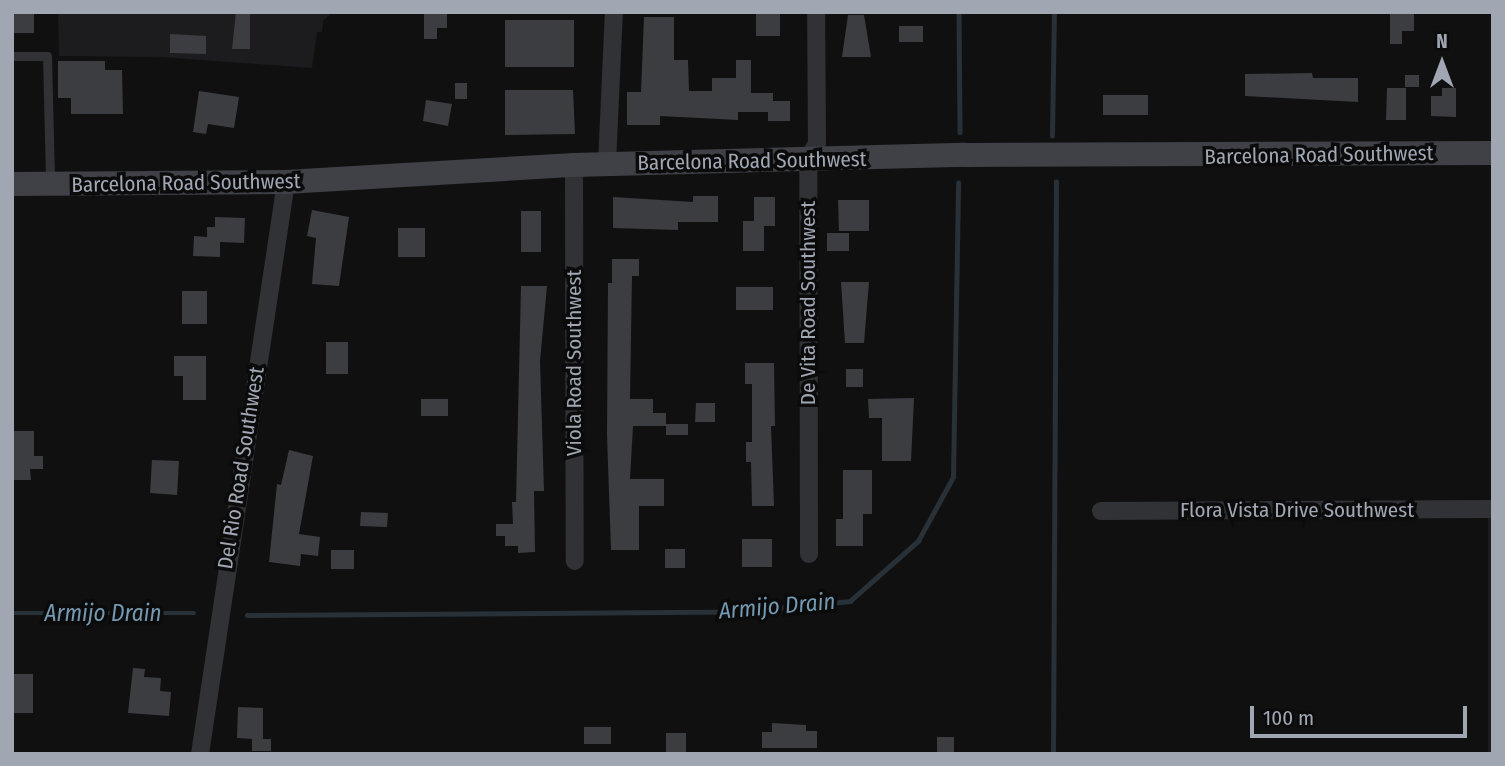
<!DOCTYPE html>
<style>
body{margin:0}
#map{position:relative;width:1505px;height:766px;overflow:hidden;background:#101011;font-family:"Fira Sans Condensed",sans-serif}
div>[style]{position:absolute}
.built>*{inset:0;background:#1c1c1e}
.stream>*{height:4.5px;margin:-2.25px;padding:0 2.25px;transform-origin:2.25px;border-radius:2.25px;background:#283137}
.building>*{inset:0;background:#3c3d41}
.lane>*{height:9px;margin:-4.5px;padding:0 4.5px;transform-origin:4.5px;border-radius:4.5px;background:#313236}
.street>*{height:18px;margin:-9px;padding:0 9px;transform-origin:9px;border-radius:9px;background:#313236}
.secondary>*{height:24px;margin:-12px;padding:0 12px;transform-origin:12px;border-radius:12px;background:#3f4146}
span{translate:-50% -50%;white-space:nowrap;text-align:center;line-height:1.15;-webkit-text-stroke:7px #0b0b0c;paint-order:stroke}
.street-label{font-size:21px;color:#a0a7b3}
.water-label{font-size:23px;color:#7599b0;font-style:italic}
.frame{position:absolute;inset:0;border:14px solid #a0a7b3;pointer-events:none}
.north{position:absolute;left:1407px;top:28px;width:70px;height:70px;-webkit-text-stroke:5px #0b0b0c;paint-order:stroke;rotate:0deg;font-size:19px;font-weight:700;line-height:28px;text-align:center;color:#a0a7b3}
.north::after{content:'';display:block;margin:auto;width:24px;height:32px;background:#a0a7b3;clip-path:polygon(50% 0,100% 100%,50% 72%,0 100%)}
.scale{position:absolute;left:1250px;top:706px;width:217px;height:32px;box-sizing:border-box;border:4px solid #a0a7b3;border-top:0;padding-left:9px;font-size:21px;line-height:24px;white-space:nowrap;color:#a0a7b3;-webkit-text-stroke:5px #0b0b0c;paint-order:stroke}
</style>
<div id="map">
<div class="built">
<div style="clip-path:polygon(58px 12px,332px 12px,323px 21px,322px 32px,317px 32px,312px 68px,161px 57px,59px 56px)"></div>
<div style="clip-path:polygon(1488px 518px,1493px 518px,1493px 754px,1488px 754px)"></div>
</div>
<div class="stream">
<div style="left:959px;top:12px;width:120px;rotate:89.5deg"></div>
<div style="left:1052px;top:136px;width:124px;rotate:-89.1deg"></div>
<div style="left:12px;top:613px;width:182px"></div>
<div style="left:247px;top:615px;width:487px;rotate:-0.4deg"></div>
<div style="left:734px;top:612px;width:117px;rotate:-5.4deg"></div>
<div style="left:850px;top:601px;width:91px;rotate:-41.4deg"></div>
<div style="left:918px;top:541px;width:73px;rotate:-61.3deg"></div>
<div style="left:953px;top:477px;width:294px;rotate:-89deg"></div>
<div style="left:1053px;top:754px;width:572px;rotate:-89.7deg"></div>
</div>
<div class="building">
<div style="clip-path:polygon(12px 12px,34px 12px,34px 33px,12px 33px)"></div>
<div style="clip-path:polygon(236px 12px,250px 12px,250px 49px,232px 49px)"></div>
<div style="clip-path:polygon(756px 12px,780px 12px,780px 36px,756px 36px)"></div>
<div style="clip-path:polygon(1390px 12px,1414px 12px,1414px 31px,1402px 31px,1402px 44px,1390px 44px)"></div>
<div style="clip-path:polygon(424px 14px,447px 14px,447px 28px,437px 28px,437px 39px,424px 39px)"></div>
<div style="clip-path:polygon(848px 15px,864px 15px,871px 57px,842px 57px)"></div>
<div style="clip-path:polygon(644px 17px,674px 17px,674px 60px,688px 60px,689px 91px,712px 91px,712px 78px,736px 78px,736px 60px,751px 60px,751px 93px,773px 93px,773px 101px,790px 101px,790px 121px,768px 121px,768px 112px,738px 112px,738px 120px,660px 116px,660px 125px,627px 125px,627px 92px,641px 92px)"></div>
<div style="clip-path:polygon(505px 20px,574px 20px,574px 67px,505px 67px)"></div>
<div style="clip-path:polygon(899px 26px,923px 26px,923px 42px,899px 42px)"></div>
<div style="clip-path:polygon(170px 34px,206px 36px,206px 54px,170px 53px)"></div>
<div style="clip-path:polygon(58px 61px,105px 61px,105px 70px,122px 70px,123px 114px,71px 114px,71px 98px,58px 98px)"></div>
<div style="clip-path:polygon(1312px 73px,1313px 78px,1358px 78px,1358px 102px,1245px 96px,1245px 74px)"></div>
<div style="clip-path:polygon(1405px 75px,1419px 75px,1419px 87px,1405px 87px)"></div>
<div style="clip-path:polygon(455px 83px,467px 83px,467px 99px,455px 99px)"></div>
<div style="clip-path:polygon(1387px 88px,1406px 88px,1406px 120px,1386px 120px)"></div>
<div style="clip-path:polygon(1442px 88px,1456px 88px,1456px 117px,1431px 116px,1431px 96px,1442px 96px)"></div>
<div style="clip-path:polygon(505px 90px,573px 90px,575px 134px,505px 135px)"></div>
<div style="clip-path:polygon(199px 91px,239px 97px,234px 128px,208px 124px,206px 134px,193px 132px)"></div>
<div style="clip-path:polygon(1103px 95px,1148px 95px,1148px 115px,1103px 115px)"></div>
<div style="clip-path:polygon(426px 100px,452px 104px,448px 126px,423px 121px)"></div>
<div style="clip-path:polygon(693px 196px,718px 196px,718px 222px,678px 222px,678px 230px,613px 228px,613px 197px,693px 202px)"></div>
<div style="clip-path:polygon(754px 197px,775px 197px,775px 226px,764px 226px,764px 251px,743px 251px,743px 221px,754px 221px)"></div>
<div style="clip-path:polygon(838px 200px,869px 200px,869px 231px,839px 231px)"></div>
<div style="clip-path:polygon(312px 210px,349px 217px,339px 286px,312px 284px,316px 238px,307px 236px)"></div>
<div style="clip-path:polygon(521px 211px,541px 211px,541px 252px,521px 252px)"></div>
<div style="clip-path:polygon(215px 217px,245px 218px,244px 243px,220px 242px,220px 257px,193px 256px,194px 236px,207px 237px,207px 227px,215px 227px)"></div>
<div style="clip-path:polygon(398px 228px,425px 228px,425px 257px,398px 257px)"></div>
<div style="clip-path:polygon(827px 233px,849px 233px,849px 251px,827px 251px)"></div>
<div style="clip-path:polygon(612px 259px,639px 259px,639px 276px,632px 276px,630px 399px,653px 399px,653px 413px,666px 413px,666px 424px,688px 424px,688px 435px,666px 435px,666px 426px,633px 426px,630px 479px,664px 479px,664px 506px,639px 506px,639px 550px,611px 550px,607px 435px,608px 283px,612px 283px)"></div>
<div style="clip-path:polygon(841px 282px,869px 282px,864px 343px,845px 343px)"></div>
<div style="clip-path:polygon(521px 286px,547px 286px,540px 361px,544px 491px,534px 491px,535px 552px,518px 553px,518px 546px,505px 546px,505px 536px,496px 536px,496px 524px,513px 524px,512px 502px,516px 502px)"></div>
<div style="clip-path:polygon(736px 287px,773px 287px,773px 310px,736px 310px)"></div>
<div style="clip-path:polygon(182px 291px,207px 291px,207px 324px,182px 324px)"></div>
<div style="clip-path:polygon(326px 342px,348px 342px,348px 374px,326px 374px)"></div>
<div style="clip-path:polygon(174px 356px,206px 356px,206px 400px,183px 400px,183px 376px,174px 376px)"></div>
<div style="clip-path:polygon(745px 363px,774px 363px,775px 426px,771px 426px,774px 506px,752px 506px,751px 462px,746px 462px,746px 442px,752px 442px,752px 384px,745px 384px)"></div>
<div style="clip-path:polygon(846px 369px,863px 369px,863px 387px,846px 387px)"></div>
<div style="clip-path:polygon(914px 398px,911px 461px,882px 461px,882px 418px,869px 418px,868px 399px)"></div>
<div style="clip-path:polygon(421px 399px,448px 399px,448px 416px,421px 416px)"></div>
<div style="clip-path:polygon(696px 403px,715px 403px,715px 422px,695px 422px)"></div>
<div style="clip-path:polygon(12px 431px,34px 431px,34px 456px,43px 456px,43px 469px,30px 469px,31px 480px,12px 480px)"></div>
<div style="clip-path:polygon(289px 450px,313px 456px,299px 534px,320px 537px,318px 556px,301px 554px,300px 566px,269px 562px,277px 484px,281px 485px)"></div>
<div style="clip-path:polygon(152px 460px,179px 461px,177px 495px,150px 493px)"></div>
<div style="clip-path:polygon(843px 470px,872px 470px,872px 514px,863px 514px,863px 546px,836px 546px,836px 519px,843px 519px)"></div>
<div style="clip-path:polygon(361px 512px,388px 513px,387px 527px,360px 526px)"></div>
<div style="clip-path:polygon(742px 539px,772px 539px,772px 567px,742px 567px)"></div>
<div style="clip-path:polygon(665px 549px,685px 549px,685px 568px,665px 568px)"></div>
<div style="clip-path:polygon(331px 550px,354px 550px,354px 569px,331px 569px)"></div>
<div style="clip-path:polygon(133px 668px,145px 669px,144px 677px,161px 678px,160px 691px,171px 692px,169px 716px,128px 713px)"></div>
<div style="clip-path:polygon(14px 674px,33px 674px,33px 713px,14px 713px)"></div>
<div style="clip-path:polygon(238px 707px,263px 708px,263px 739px,271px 739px,271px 751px,252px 751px,252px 739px,237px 738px)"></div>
<div style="clip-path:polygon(772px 723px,806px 725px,806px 731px,817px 731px,817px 748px,762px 748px,762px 732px,772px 732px)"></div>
<div style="clip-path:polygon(584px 727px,611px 727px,611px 744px,584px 744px)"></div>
<div style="clip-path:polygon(666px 733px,686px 733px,686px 754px,666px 754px)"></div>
<div style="clip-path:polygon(937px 737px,954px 737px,954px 754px,937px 754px)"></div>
</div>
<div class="lane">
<div style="left:12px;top:56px;width:35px"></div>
<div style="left:47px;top:56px;width:127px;rotate:88.6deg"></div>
</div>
<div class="street">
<div style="left:607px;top:164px;width:152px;rotate:-87.4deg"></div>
<div style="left:574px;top:165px;width:396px;rotate:89.9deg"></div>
<div style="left:1101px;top:511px;width:392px;rotate:-0.3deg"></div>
<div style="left:809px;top:554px;width:394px;rotate:-90.1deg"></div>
<div style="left:808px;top:160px;width:19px;rotate:-62deg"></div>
<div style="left:817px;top:143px;width:131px;rotate:-90.4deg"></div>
<div style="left:200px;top:754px;width:578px;rotate:-81.45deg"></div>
</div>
<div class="secondary">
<div style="left:12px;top:184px;width:274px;rotate:-0.4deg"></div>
<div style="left:286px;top:182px;width:289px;rotate:-3.4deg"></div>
<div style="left:574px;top:165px;width:390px;rotate:-1.5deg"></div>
<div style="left:964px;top:155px;width:529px;rotate:-0.22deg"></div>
</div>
<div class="street-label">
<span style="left:1319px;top:155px;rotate:-1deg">Barcelona Road Southwest</span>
<span style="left:752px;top:161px;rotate:-1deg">Barcelona Road Southwest</span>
<span style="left:186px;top:183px;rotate:-1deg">Barcelona Road Southwest</span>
<span style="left:808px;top:303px;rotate:-90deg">De Vita Road Southwest</span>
<span style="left:574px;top:363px;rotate:-90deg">Viola Road Southwest</span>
<span style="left:241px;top:468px;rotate:-81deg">Del Rio Road Southwest</span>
<span style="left:1297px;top:510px">Flora Vista Drive Southwest</span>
</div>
<div class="water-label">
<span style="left:777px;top:606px;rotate:-5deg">Armijo Drain</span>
<span style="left:103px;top:613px">Armijo Drain</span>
</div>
<div class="frame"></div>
<div class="north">N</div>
<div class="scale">100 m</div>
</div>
